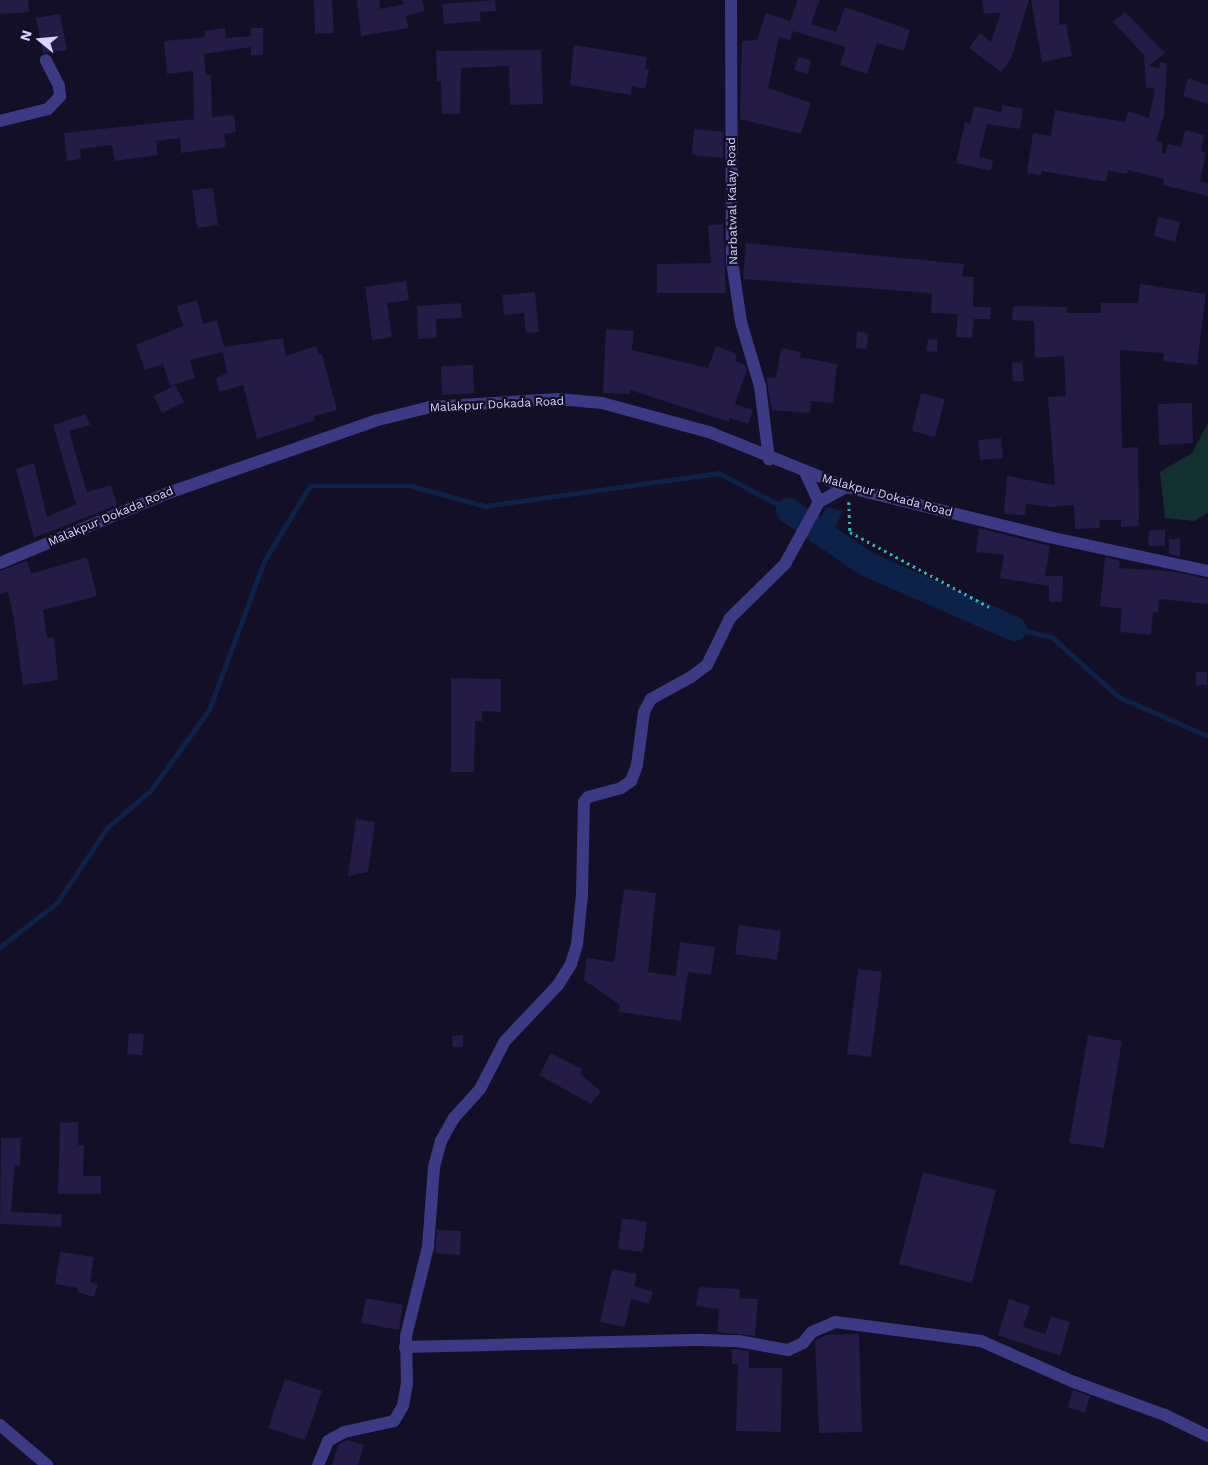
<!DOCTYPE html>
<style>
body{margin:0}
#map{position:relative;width:1208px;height:1465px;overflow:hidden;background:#130f26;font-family:"Work Sans",sans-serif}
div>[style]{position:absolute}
.green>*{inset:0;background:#12302f}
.water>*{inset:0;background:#0c2248}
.stream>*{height:4.5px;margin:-2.25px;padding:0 2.25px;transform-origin:2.25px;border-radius:2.25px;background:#0c2248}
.river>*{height:25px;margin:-12.5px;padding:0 12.5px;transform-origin:12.5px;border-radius:12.5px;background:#0c2248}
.building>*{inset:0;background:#241b47}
.path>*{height:2.5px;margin-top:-1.25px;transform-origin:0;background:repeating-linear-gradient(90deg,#2fb8b0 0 2.5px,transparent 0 6.5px)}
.minor>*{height:12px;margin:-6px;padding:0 6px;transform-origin:6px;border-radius:6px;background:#3d3a85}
.tertiary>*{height:12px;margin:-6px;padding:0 6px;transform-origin:6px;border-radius:6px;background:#3d3a85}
span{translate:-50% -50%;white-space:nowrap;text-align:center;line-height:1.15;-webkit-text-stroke:4.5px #130f26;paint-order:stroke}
.street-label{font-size:12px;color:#d9d4ff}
.north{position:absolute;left:15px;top:15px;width:50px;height:50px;-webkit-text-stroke:4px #130f26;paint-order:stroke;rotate:287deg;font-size:14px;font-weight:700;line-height:20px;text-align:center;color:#d9d4ff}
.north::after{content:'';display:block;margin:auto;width:18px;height:22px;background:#d9d4ff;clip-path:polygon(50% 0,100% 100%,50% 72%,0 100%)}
</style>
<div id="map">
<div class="green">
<div style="clip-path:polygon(1208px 423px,1208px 513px,1194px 521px,1165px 518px,1160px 472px,1192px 453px)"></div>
</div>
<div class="water">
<div style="clip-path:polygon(826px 507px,843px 511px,825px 548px,810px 542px)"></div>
</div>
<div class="stream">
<div style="left:828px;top:531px;width:209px;rotate:27.7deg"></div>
<div style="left:1013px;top:628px;width:40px;rotate:13deg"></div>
<div style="left:1052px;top:637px;width:90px;rotate:41.8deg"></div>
<div style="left:1119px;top:697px;width:97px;rotate:23.7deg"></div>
<div style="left:0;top:947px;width:72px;rotate:-37.7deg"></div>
<div style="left:57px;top:903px;width:90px;rotate:-56.3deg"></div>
<div style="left:107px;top:828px;width:58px;rotate:-40.8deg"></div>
<div style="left:151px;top:790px;width:99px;rotate:-54.1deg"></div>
<div style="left:209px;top:710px;width:159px;rotate:-69.7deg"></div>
<div style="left:264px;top:561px;width:88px;rotate:-58.5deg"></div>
<div style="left:310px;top:486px;width:102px"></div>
<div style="left:412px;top:486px;width:76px;rotate:15.3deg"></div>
<div style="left:485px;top:506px;width:236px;rotate:-8deg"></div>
<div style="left:719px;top:473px;width:115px;rotate:27.9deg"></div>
</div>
<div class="river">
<div style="left:788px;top:510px;width:93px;rotate:34.5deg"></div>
<div style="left:865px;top:563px;width:162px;rotate:23.7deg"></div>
</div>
<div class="building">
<div style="clip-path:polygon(0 0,28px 0,29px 12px,0 14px)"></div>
<div style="clip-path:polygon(314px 0,332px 0,334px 33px,315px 34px)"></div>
<div style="clip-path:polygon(357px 0,379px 0,380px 9px,404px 4px,402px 0,422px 0,425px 11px,405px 16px,409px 28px,361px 36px)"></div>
<div style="clip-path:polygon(495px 0,496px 11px,480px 12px,481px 21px,444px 24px,442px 4px)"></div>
<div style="clip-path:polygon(798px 0,820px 0,811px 24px,836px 32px,845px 7px,910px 30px,904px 51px,877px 43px,867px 74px,840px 65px,846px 47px,793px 31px,790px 40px,779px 37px,768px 88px,811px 103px,801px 134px,740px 119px,742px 41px,757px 40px,766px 13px,790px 21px)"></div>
<div style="clip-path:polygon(982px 0,1029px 0,1011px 59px,1001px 72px,969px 48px,980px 33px,991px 42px,1001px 12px,984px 14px)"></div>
<div style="clip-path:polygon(1031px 0,1059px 0,1059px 25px,1066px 24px,1072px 56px,1042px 62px)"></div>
<div style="clip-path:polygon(1125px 12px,1165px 53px,1149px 66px,1159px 68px,1160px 62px,1167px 63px,1164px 115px,1156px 141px,1162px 143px,1162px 153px,1165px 154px,1168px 144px,1181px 147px,1185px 130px,1204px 135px,1201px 151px,1206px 152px,1200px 181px,1208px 183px,1208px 196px,1163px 185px,1164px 179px,1128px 170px,1127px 174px,1108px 171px,1106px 182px,1041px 171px,1041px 175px,1027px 173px,1033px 133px,1051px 136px,1055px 110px,1125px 122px,1128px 111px,1149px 118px,1155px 89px,1146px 87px,1144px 55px,1113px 22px)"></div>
<div style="clip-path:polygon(60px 14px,67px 50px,43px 53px,36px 18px)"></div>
<div style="clip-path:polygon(225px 28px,226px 38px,251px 36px,251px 28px,263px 28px,263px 55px,251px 55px,251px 47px,204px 54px,206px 75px,211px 75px,212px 117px,234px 115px,236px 132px,224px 134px,226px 147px,181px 153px,180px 138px,156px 141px,158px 155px,115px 161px,112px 145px,80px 149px,81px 159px,67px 161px,64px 133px,194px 119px,193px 71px,167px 74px,164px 41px,205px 37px,205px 31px)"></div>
<div style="clip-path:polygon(574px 45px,647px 57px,645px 69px,649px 69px,645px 89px,632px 86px,631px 95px,570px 85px)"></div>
<div style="clip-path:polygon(541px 50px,543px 104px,510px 105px,509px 66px,461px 68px,460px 114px,442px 114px,441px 81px,437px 81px,436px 51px)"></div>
<div style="clip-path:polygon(798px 57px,811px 60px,808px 74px,794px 70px)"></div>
<div style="clip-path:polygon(1188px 78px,1208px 85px,1208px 104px,1183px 96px)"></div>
<div style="clip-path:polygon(1003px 105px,1023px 109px,1020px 129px,987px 124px,979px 157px,993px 160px,991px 171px,956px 163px,965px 122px,970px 124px,974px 106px,1001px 112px)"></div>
<div style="clip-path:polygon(694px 129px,723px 132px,723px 158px,692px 155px)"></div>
<div style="clip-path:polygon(213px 188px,218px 225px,197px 228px,192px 190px)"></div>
<div style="clip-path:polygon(1158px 217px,1180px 222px,1175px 242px,1154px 236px)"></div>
<div style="clip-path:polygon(723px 224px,726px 293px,657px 293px,657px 264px,711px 263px,708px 225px)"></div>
<div style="clip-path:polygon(746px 243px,964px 264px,962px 276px,974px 277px,973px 307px,991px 307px,990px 319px,974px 319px,972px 338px,956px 337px,958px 314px,931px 313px,932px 293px,743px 279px)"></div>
<div style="clip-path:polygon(406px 281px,409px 300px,387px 303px,392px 337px,372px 340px,365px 287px)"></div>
<div style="clip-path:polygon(1140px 284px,1206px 294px,1197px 365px,1163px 361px,1164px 353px,1120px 350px,1122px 448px,1138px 447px,1139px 526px,1121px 527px,1121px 520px,1099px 520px,1100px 528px,1075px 529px,1074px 505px,1049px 507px,1026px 504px,1025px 515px,1004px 514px,1007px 476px,1055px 485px,1048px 397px,1066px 396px,1064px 356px,1035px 358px,1034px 321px,1012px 320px,1013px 306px,1067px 307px,1067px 313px,1101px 313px,1101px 303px,1138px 303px)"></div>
<div style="clip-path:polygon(535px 292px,539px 332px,526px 333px,524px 313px,504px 315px,502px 295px)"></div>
<div style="clip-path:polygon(197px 300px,203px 324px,217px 320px,224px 347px,283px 338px,286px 356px,316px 346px,319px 355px,322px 354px,337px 410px,314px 416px,315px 420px,257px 439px,243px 385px,219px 392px,216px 378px,227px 373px,223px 352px,190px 360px,195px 378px,170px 386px,163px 364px,145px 370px,136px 345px,183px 326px,177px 306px)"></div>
<div style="clip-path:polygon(461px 303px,462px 318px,436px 319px,437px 338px,418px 339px,417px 306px)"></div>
<div style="clip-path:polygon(606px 329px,634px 331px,632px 350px,708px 368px,716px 346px,737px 354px,735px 361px,745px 365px,747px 370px,735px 404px,753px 410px,748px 424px,730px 418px,729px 422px,630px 390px,630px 394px,603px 393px)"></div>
<div style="clip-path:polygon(857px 331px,868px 333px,867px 349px,856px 348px)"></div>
<div style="clip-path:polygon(928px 339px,938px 340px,937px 352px,926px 351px)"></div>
<div style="clip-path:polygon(781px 348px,801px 352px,800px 357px,837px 364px,833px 403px,811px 401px,810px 413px,772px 410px,766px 377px,776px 378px)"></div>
<div style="clip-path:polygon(1022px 362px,1024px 381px,1013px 382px,1012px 363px)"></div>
<div style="clip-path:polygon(473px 365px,474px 393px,442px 395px,441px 366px)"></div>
<div style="clip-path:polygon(175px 385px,184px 402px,162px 413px,154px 396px)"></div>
<div style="clip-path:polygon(921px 393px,945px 399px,935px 437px,912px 431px)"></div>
<div style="clip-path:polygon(1192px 403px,1193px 443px,1159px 445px,1158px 404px)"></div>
<div style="clip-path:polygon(86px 414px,90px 425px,69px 431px,87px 492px,111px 485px,117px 505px,34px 538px,16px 469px,34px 463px,47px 517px,76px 504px,53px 425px)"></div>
<div style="clip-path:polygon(1001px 438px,1003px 458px,980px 460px,978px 440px)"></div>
<div style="clip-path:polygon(979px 528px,1050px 546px,1045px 576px,1063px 576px,1062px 602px,1049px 602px,1049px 586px,1000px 578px,1004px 555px,976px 552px)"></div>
<div style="clip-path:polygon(1149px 530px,1165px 530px,1165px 546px,1148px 546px)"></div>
<div style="clip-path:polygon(1169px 539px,1180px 539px,1180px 557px,1169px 554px)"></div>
<div style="clip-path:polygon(87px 557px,97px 596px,43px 610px,47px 638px,54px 637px,58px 680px,23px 685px,13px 615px,8px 592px,0 594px,0 571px,27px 561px,31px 574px)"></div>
<div style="clip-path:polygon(1105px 557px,1120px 561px,1119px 568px,1170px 571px,1208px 579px,1208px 604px,1159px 599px,1158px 612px,1153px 612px,1151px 635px,1120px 632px,1122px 609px,1100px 606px)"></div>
<div style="clip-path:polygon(1196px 672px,1207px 672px,1207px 685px,1196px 685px)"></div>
<div style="clip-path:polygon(451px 678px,501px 679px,501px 712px,482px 711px,482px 721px,475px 721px,474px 772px,451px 772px)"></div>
<div style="clip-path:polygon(356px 819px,375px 822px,368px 872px,348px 876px)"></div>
<div style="clip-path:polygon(624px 889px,656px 893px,648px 972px,676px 976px,680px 942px,715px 947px,711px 975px,688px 972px,681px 1021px,619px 1012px,620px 1005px,584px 980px,587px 958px,614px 962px)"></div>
<div style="clip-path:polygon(739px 925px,781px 931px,777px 960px,735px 954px)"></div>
<div style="clip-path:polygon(858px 969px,882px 972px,871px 1057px,847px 1054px)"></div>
<div style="clip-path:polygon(129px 1033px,144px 1034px,142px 1055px,127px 1054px)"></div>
<div style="clip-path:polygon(463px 1035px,463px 1047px,453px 1047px,452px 1036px)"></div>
<div style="clip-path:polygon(1088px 1035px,1122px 1041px,1104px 1148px,1069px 1143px)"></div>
<div style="clip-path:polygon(551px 1053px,582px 1069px,580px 1074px,601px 1091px,591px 1104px,539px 1075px)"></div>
<div style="clip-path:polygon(78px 1122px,78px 1145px,84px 1145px,83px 1176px,101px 1176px,101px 1194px,58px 1194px,60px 1123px)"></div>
<div style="clip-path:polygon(1px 1138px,21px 1138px,20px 1165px,15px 1165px,11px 1212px,62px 1214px,61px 1227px,0 1224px)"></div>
<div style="clip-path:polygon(923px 1172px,996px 1190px,972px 1283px,899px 1264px)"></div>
<div style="clip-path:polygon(622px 1218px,647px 1222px,643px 1252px,618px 1249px)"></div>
<div style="clip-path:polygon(437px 1230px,461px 1231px,460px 1255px,435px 1253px)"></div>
<div style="clip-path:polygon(60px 1252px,94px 1257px,90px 1282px,98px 1284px,94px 1297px,77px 1292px,78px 1288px,55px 1284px)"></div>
<div style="clip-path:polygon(612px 1269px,637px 1274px,634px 1286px,653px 1292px,649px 1304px,631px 1299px,625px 1327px,600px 1322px)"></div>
<div style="clip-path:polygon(699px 1287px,740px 1289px,739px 1298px,758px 1299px,755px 1336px,717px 1332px,719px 1309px,696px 1306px)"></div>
<div style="clip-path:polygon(366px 1298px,403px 1305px,399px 1330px,361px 1323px)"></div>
<div style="clip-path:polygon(1009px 1299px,1030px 1306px,1023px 1327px,1045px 1334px,1051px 1316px,1070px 1322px,1060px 1356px,998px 1335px)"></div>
<div style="clip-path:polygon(859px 1334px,862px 1432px,819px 1433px,815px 1341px,826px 1335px)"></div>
<div style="clip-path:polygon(732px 1349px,749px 1351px,749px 1368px,782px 1368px,781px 1432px,736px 1431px,738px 1364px,732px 1364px)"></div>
<div style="clip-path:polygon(285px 1379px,322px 1391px,305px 1440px,268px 1428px)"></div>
<div style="clip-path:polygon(1073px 1390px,1090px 1396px,1085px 1413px,1068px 1407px)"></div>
<div style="clip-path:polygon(347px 1440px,364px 1445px,358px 1465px,332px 1465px,338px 1445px)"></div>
</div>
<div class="path">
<div style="left:849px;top:502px;width:30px;rotate:88deg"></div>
<div style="left:850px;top:532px;width:158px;rotate:28.3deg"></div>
</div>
<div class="minor">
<div style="left:0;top:121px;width:49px;rotate:-14deg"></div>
<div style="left:48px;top:109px;width:18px;rotate:-47deg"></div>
<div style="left:60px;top:96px;width:10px;rotate:-96deg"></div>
<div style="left:59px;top:86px;width:29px;rotate:-117deg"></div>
<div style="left:805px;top:472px;width:33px;rotate:65deg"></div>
<div style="left:405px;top:1347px;width:297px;rotate:-1.4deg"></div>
<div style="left:702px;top:1340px;width:36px;rotate:2deg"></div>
<div style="left:738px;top:1341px;width:51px;rotate:10.2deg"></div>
<div style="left:788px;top:1350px;width:17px;rotate:-25deg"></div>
<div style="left:803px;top:1343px;width:14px;rotate:-51deg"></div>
<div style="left:812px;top:1332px;width:25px;rotate:-23deg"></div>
<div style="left:835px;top:1322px;width:147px;rotate:7.4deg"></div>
<div style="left:981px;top:1341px;width:102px;rotate:23.8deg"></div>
<div style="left:1074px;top:1382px;width:97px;rotate:19.9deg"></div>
<div style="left:1165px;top:1415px;width:48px;rotate:26deg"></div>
<div style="left:0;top:1425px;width:62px;rotate:40.4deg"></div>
<div style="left:318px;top:1465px;width:26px;rotate:-67deg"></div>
<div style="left:328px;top:1441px;width:18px;rotate:-29deg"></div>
<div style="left:344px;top:1432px;width:51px;rotate:-12.4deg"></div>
<div style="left:394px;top:1421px;width:17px;rotate:-59deg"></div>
<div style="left:403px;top:1406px;width:22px;rotate:-80deg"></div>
<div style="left:407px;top:1384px;width:48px;rotate:-91.2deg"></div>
<div style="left:406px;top:1336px;width:92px;rotate:-76.1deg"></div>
<div style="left:428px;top:1247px;width:80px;rotate:-85.7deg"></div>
<div style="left:434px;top:1167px;width:27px;rotate:-75deg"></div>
<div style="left:441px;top:1141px;width:26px;rotate:-61deg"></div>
<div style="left:454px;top:1118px;width:39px;rotate:-48deg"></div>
<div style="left:480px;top:1089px;width:54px;rotate:-62.5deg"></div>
<div style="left:505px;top:1041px;width:77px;rotate:-46.6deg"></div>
<div style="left:558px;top:985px;width:25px;rotate:-58deg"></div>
<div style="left:571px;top:964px;width:21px;rotate:-73deg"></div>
<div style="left:577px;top:944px;width:49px;rotate:-84.2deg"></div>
<div style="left:582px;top:895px;width:93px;rotate:-88.8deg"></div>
<div style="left:584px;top:802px;width:6px;rotate:-51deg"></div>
<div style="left:588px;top:797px;width:34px;rotate:-15deg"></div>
<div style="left:621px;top:788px;width:12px;rotate:-35deg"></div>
<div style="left:631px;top:781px;width:17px;rotate:-69deg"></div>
<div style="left:637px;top:765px;width:53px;rotate:-82.5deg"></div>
<div style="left:644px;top:712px;width:15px;rotate:-62deg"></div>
<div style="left:651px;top:699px;width:46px;rotate:-28.8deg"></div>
<div style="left:691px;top:677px;width:20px;rotate:-37deg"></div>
<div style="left:707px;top:665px;width:52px;rotate:-63.9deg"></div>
<div style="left:730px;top:618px;width:77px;rotate:-44.5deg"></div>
<div style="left:785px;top:564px;width:71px;rotate:-61.3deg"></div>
<div style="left:819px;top:502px;width:31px;rotate:-29deg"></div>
</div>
<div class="tertiary">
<div style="left:731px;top:0;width:261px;rotate:89.8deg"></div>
<div style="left:732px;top:261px;width:62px;rotate:81.6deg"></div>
<div style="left:741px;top:322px;width:67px;rotate:73.5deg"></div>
<div style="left:760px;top:386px;width:74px;rotate:83deg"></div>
<div style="left:0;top:563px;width:182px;rotate:-22.6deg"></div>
<div style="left:168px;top:493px;width:222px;rotate:-19.2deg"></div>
<div style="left:378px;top:420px;width:54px;rotate:-14deg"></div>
<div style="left:430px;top:407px;width:128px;rotate:-3.6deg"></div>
<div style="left:558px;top:399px;width:44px;rotate:5.2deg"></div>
<div style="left:602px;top:403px;width:111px;rotate:15.2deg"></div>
<div style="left:709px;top:432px;width:148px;rotate:21.9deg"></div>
<div style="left:846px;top:487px;width:209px;rotate:13.8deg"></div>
<div style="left:1049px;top:537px;width:163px;rotate:12.1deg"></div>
</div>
<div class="street-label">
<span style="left:733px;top:201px;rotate:-91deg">Narbatwal Kalay Road</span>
<span style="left:497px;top:405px;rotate:-3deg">Malakpur Dokada Road</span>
<span style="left:887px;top:496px;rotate:15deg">Malakpur Dokada Road</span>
<span style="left:111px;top:517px;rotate:-23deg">Malakpur Dokada Road</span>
</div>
<div class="north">N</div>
</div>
